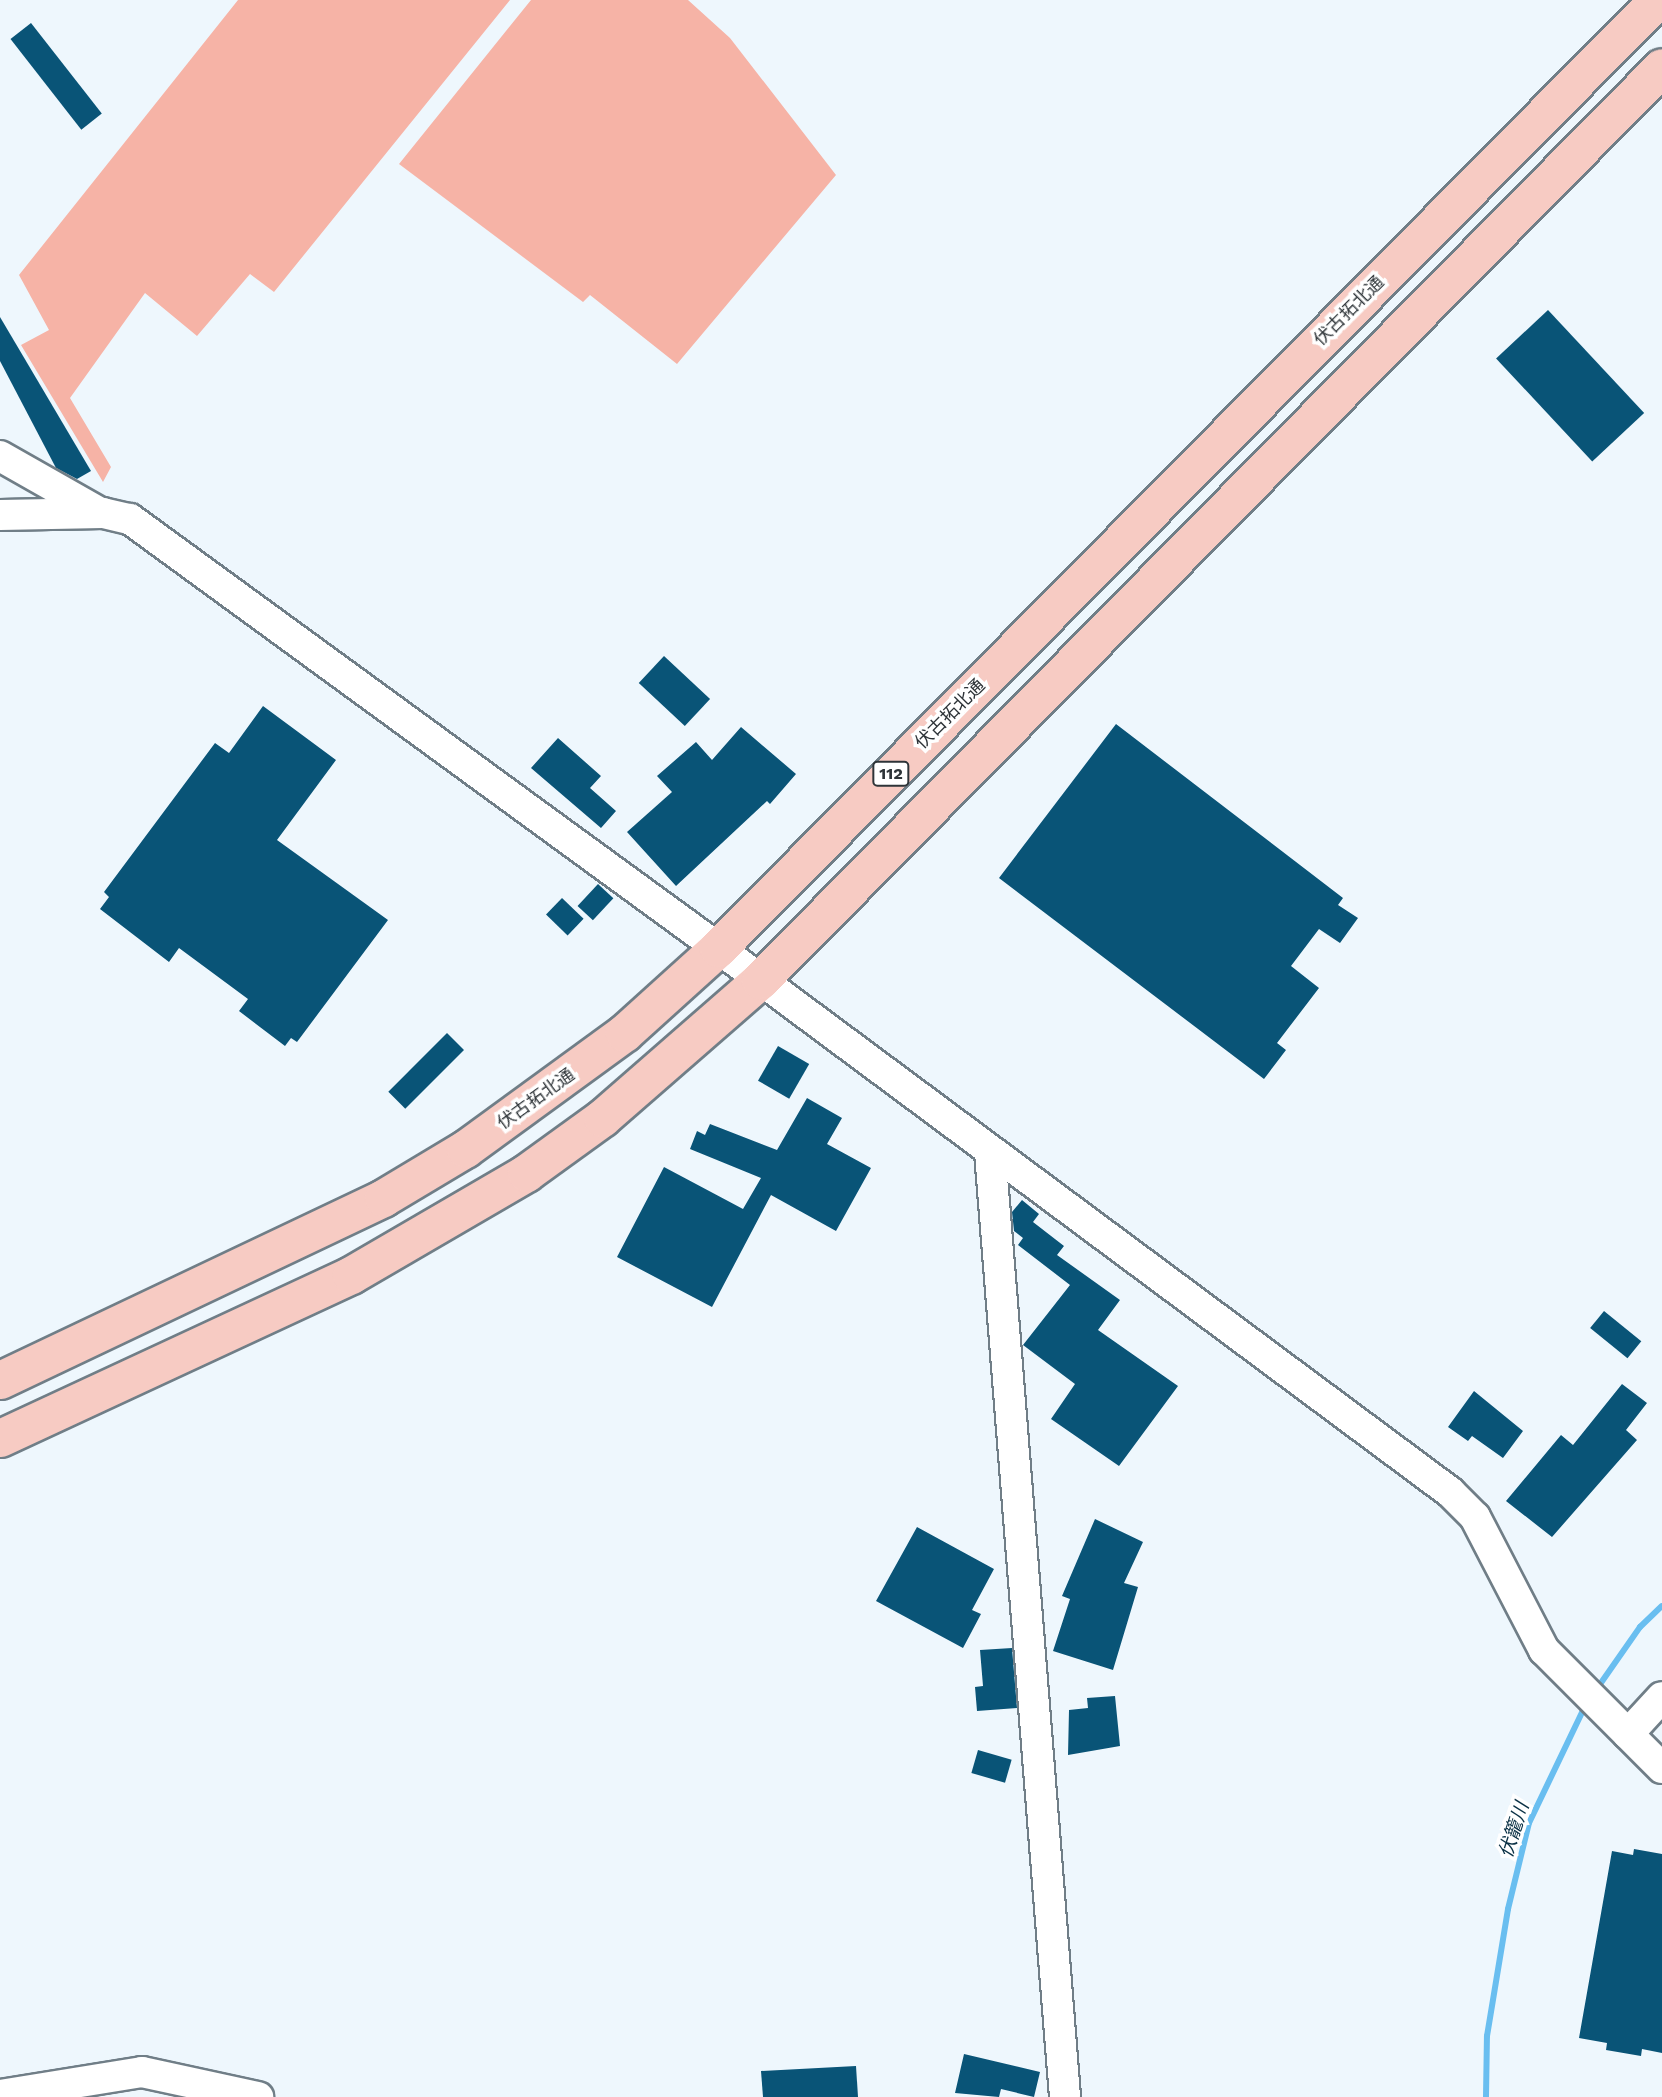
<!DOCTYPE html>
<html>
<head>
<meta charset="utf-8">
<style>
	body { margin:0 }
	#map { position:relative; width:1662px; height:2097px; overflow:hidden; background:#eef7fd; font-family:"Work Sans","Noto Sans JP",sans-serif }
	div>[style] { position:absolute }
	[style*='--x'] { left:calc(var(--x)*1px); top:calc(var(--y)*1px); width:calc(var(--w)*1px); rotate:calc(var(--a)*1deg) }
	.green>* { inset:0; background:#f6b3a6 }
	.stream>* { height:6px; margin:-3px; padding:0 3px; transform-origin:3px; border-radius:3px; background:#69bef0 }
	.building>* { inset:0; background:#095477; transform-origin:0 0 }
	.roads { filter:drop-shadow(2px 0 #707e87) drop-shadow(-2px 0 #707e87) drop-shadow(0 2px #707e87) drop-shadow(0 -2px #707e87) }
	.minor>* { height:30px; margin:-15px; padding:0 15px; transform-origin:15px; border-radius:15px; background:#fff }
	.major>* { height:37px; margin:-18.5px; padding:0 18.5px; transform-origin:18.5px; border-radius:18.5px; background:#f7cbc3 }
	span { translate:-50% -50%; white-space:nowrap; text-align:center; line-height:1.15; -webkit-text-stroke:7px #fff; paint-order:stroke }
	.shield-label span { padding:2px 5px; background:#fff; border:2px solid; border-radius:5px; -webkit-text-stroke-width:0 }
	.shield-label { font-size:16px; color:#2e3438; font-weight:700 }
	.street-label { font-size:18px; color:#2e3438 }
	.water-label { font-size:19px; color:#0a3145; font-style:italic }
</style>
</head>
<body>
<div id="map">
	<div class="green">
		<div style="clip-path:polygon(238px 0,510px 0,274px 292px,250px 274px,197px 336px,145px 293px,70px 398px,111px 467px,103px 482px,21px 345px,49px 330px,19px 275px)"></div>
		<div style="clip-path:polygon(531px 0,688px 0,730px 38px,836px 175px,677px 364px,590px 295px,583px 302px,399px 164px)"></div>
	</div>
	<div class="stream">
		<div style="--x:1596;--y:1690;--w:77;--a:-55.1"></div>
		<div style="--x:1640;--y:1627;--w:30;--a:-44"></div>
		<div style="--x:1486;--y:2097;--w:61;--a:-89.1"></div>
		<div style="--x:1487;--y:2036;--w:129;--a:-80.6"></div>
		<div style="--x:1508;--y:1909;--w:89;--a:-76.3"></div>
		<div style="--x:1529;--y:1823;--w:132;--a:-64.4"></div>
	</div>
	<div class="building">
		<div style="left:31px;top:23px;width:115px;height:26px;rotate:52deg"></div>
		<div style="left:1548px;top:310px;width:141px;height:71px;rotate:47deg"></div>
		<div style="clip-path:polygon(0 317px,91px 471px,77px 479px,56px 468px,0 361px)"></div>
		<div style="left:664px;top:656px;width:63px;height:37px;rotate:43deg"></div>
		<div style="clip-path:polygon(263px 706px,336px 760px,277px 840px,388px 920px,297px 1042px,291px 1038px,285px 1046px,239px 1011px,248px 999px,179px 948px,169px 962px,100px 909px,109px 897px,104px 892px,215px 743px,229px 753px)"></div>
		<div style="clip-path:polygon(1116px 724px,1343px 898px,1338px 905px,1358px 918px,1340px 943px,1319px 929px,1291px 966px,1319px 988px,1277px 1043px,1286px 1050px,1264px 1079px,999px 878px)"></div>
		<div style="clip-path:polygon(741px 727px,796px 774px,770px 804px,767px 801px,676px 886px,627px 832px,672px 792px,657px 776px,696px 742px,712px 760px)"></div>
		<div style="clip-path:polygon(558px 738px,601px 776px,590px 788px,616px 811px,601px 828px,531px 768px)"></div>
		<div style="left:598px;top:884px;width:21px;height:30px;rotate:43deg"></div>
		<div style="left:562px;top:898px;width:30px;height:23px;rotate:44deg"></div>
		<div style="left:447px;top:1033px;width:24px;height:83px;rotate:45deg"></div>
		<div style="left:778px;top:1046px;width:36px;height:40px;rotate:30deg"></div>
		<div style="clip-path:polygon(807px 1098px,842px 1118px,827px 1144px,871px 1168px,836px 1231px,771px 1195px,712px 1307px,617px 1257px,664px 1167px,743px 1209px,761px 1178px,690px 1149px,697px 1131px,705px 1135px,710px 1124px,777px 1150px)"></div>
		<div style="clip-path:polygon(1022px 1200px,1039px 1214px,1033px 1222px,1064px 1246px,1057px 1255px,1120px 1300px,1098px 1330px,1178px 1386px,1119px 1466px,1051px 1419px,1075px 1384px,1023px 1345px,1070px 1285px,1018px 1245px,1023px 1238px,1014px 1231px,1012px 1212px)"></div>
		<div style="left:1604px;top:1311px;width:48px;height:22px;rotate:39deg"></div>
		<div style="clip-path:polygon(1622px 1384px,1647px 1403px,1626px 1430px,1637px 1440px,1552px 1537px,1506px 1501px,1561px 1435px,1573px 1445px)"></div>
		<div style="clip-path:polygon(1474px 1391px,1523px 1431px,1503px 1458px,1472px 1436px,1468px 1441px,1448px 1427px)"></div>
		<div style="clip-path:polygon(1095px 1519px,1143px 1542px,1124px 1583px,1138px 1587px,1113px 1670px,1053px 1651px,1070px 1599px,1062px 1596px)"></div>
		<div style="clip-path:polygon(917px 1527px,994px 1569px,972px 1610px,981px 1614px,963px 1648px,876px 1601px)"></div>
		<div style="clip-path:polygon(1012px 1648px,1017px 1708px,977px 1711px,975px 1687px,983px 1686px,980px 1650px)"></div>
		<div style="clip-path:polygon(1115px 1696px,1120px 1746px,1068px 1755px,1069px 1710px,1088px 1708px,1087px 1698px)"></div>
		<div style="left:978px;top:1750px;width:35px;height:24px;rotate:16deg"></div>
		<div style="clip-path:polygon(1634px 1849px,1662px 1854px,1662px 2053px,1642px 2049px,1641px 2056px,1606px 2050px,1607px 2043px,1579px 2038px,1612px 1851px,1633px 1855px)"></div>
		<div style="clip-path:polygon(964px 2054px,1040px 2072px,1034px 2097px,1001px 2089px,999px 2097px,955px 2093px)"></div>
		<div style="clip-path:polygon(856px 2066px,858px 2097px,763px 2097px,761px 2071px)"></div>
	</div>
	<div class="roads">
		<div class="minor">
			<div style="--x:0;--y:456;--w:112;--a:29.6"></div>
			<div style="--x:0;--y:515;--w:103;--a:-1.1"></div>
			<div style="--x:103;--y:513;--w:28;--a:13"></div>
			<div style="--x:130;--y:519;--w:728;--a:36.11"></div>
			<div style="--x:718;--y:948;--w:912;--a:36.62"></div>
			<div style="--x:1450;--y:1492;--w:35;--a:45"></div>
			<div style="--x:1475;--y:1517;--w:150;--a:62.6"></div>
			<div style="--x:1544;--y:1650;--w:167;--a:45"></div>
			<div style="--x:990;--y:1152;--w:948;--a:85.46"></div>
			<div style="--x:1628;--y:1734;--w:50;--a:-47.4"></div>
			<div style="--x:0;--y:2095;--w:144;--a:-9.2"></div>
			<div style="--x:142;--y:2072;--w:119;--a:12.2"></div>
		</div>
		<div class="major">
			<div style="--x:0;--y:1380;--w:424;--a:-25.4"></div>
			<div style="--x:383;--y:1198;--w:96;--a:-30.9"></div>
			<div style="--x:465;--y:1149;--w:197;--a:-36.1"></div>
			<div style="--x:624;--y:1033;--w:127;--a:-42.1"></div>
			<div style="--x:718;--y:948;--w:1334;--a:-45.27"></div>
			<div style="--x:0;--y:1438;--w:387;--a:-24.9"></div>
			<div style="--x:351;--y:1275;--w:203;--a:-30.2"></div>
			<div style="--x:526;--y:1173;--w:94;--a:-35.9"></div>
			<div style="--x:602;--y:1118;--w:210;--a:-41.1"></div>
			<div style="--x:760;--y:980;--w:1283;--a:-45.35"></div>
		</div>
	</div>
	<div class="shield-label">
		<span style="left:891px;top:774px">112</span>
	</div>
	<div class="street-label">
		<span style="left:1349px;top:311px;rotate:-45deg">伏古拓北通</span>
		<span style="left:950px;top:714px;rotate:-45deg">伏古拓北通</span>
		<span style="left:536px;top:1099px;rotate:-36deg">伏古拓北通</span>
	</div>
	<div class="water-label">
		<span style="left:1514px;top:1830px;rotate:-72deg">伏籠川</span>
	</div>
</div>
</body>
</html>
